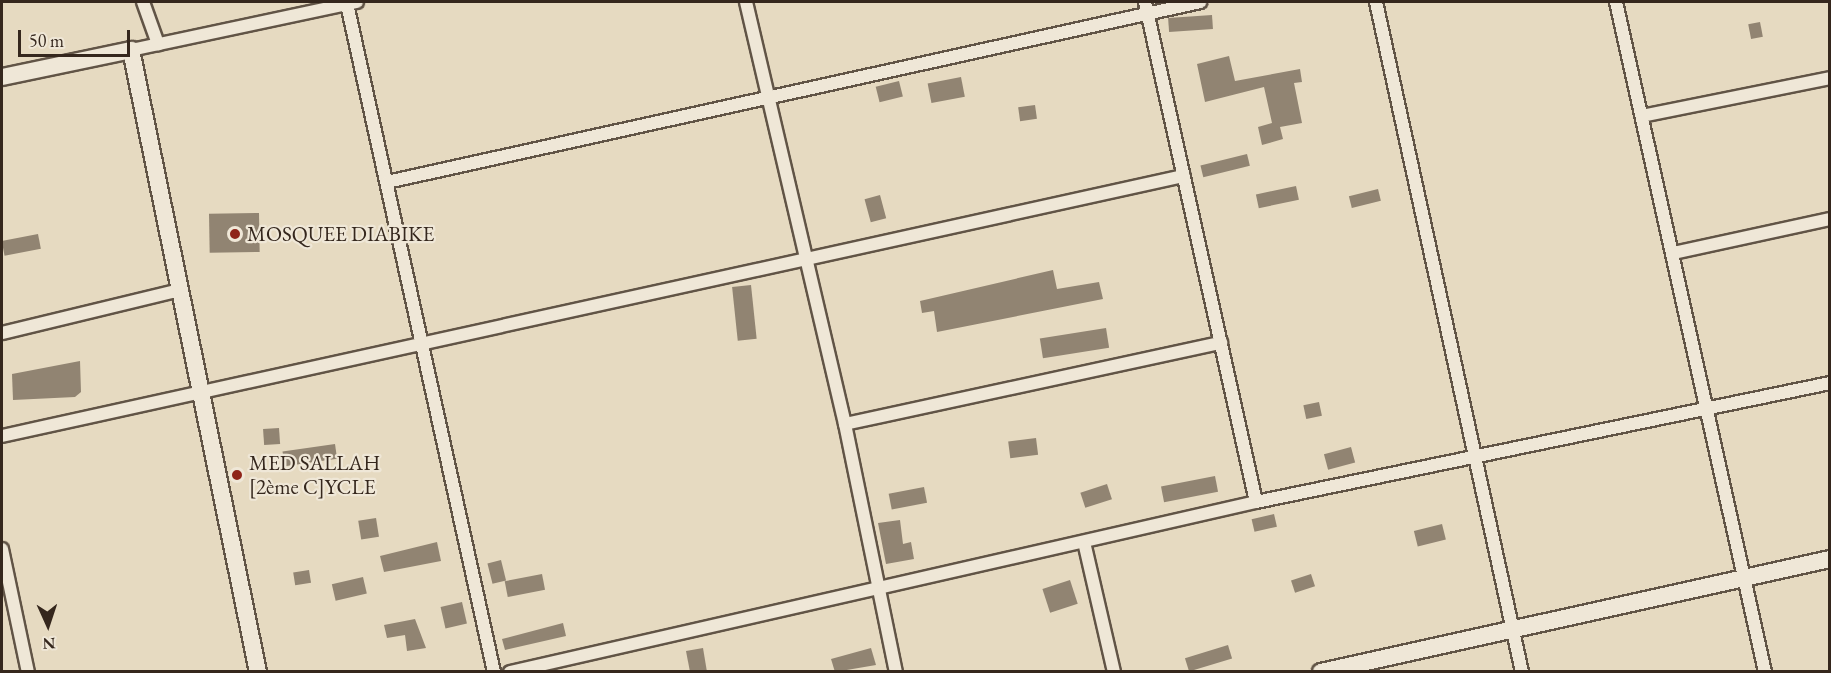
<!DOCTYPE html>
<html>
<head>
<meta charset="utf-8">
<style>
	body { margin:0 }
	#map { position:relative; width:1831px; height:673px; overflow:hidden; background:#e6dac1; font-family:"EB Garamond",serif }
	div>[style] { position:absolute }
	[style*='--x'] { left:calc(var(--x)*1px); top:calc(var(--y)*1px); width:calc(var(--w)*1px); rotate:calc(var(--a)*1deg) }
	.building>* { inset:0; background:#918472; transform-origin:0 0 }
	.roads { filter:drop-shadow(2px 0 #615446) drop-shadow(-2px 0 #615446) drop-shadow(0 2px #615446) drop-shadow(0 -2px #615446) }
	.street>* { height:12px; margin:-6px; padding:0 6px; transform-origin:6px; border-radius:6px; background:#efe7d7 }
	.secondary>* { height:16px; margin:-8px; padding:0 8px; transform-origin:8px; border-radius:8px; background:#efe7d7 }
	.dots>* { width:16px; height:16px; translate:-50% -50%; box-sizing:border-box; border:3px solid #efe7d7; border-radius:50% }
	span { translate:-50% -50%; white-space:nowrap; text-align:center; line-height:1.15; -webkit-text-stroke:4.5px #efe7d7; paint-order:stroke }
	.poi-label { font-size:21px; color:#35271d }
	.left { translate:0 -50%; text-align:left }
	.frame { position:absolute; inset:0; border:3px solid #35271d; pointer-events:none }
	.north { position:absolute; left:18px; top:595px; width:60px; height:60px; -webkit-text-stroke:4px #efe7d7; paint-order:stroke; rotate:177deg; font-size:16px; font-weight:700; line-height:24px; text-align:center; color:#35271d }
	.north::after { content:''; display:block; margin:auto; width:21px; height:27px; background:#35271d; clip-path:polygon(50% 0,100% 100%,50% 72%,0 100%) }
	.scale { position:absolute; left:18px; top:30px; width:112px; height:27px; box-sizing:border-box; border:3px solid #35271d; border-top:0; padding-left:8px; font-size:18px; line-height:21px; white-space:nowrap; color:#35271d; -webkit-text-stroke:4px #efe7d7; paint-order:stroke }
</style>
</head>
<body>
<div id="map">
	<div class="building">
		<div style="left:1212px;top:15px;width:14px;height:44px;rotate:86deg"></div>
		<div style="left:1760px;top:22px;width:15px;height:12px;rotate:79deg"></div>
		<div style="clip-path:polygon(1229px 56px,1235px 81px,1300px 69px,1302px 82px,1294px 83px,1302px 123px,1280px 127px,1283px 139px,1262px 145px,1258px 127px,1272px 123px,1264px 87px,1205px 102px,1197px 64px)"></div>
		<div style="left:961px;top:77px;width:20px;height:34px;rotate:79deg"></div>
		<div style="left:899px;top:81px;width:16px;height:24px;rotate:76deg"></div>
		<div style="left:1035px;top:105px;width:14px;height:17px;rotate:82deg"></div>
		<div style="left:1247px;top:154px;width:12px;height:48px;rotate:76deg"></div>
		<div style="left:1296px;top:186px;width:14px;height:41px;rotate:78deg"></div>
		<div style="left:1378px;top:189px;width:12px;height:30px;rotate:76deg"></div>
		<div style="left:880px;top:195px;width:24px;height:16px;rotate:75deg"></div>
		<div style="left:259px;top:213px;width:39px;height:50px;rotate:89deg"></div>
		<div style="left:38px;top:234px;width:15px;height:37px;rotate:79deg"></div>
		<div style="clip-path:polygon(1053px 270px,1057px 289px,1099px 282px,1103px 299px,937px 332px,934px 311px,922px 313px,920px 301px)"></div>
		<div style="left:751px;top:285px;width:54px;height:19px;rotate:84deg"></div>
		<div style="left:1106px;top:328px;width:20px;height:67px;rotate:81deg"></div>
		<div style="clip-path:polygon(80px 361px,81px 392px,75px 397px,13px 400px,12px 374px)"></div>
		<div style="left:1319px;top:402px;width:14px;height:16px;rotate:78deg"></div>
		<div style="left:279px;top:428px;width:16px;height:16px;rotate:86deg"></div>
		<div style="left:1036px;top:438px;width:17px;height:28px;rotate:83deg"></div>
		<div style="left:335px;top:444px;width:15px;height:53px;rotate:82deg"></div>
		<div style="left:1351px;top:447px;width:16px;height:28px;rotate:75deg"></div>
		<div style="left:1215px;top:476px;width:16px;height:55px;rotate:79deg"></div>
		<div style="left:1107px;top:484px;width:16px;height:28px;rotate:72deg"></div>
		<div style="left:924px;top:487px;width:16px;height:36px;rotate:79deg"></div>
		<div style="left:1274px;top:514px;width:13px;height:23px;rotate:77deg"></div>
		<div style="left:376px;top:518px;width:19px;height:18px;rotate:81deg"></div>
		<div style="clip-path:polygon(900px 520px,903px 544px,911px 542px,914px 559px,886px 564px,878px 523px)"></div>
		<div style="left:1442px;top:524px;width:16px;height:29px;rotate:76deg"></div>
		<div style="clip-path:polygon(437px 542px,441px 561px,384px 572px,380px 556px)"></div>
		<div style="left:501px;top:560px;width:21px;height:14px;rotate:76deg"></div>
		<div style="left:309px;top:570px;width:13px;height:16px;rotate:81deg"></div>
		<div style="left:542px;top:574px;width:16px;height:38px;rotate:79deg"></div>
		<div style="left:1311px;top:574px;width:13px;height:21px;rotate:72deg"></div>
		<div style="left:363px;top:577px;width:17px;height:32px;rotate:77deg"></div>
		<div style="left:1070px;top:580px;width:25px;height:29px;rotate:72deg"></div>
		<div style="left:462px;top:602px;width:22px;height:22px;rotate:77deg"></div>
		<div style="clip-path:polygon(415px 619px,426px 648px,407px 651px,405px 635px,387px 638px,384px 625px)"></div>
		<div style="clip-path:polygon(563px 623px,566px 636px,505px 650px,502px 639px)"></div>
		<div style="left:1228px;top:645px;width:14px;height:45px;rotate:73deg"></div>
		<div style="clip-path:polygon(703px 648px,707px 672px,690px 672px,686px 651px)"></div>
		<div style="clip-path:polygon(871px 648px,876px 665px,835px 672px,831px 659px)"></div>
	</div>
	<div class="roads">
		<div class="street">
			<div style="--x:143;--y:2;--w:45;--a:70.3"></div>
			<div style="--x:746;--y:2;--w:433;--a:76.8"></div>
			<div style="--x:845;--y:424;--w:253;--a:78.4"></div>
			<div style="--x:1145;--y:2;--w:512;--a:77.48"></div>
			<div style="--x:1376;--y:2;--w:686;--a:77.71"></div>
			<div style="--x:1616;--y:2;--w:686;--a:77.46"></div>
			<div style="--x:347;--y:4;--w:684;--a:77.59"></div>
			<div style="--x:131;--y:50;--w:231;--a:-12"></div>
			<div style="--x:1642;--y:116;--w:192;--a:-11.4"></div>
			<div style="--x:387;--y:182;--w:833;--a:-12.48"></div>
			<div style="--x:1673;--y:253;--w:161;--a:-12.2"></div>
			<div style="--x:2;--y:333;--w:183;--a:-13.6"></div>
			<div style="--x:845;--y:424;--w:385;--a:-12.2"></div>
			<div style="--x:2;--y:436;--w:1210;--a:-12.41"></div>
			<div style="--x:1084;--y:542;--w:133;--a:77"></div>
			<div style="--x:2;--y:549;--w:126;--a:78.1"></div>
			<div style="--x:510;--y:672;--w:765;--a:-12.84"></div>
			<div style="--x:1256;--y:502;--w:586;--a:-11.71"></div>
		</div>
		<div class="secondary">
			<div style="--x:2;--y:77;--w:132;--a:-11.8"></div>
			<div style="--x:131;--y:50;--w:635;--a:78.46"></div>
			<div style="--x:1321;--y:672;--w:521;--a:-12.52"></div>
		</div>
	</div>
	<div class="dots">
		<div style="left:235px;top:234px;background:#8f2418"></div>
		<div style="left:237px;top:475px;background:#8f2418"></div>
	</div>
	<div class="poi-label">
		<span class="left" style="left:247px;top:234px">MOSQUEE DIABIKE</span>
		<span class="left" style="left:249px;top:475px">MED SALLAH<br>[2ème C]YCLE</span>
	</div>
	<div class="frame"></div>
	<div class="north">N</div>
	<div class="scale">50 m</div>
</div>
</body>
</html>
